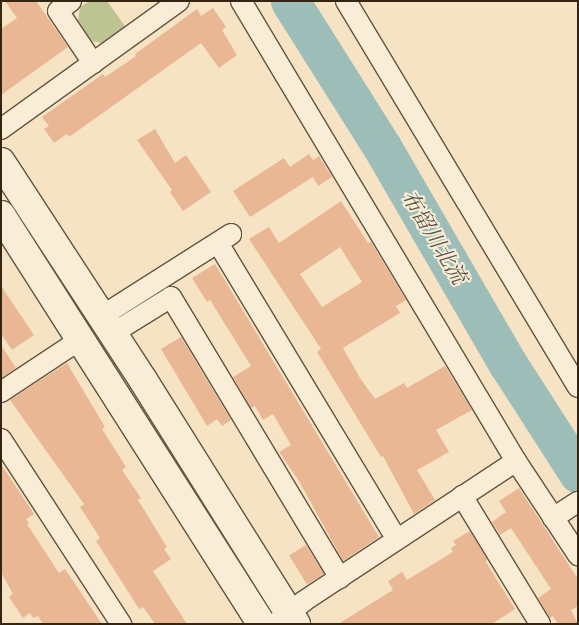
<!DOCTYPE html>
<html>
<head>
<meta charset="utf-8">
<style>
	body { margin:0 }
	#map { position:relative; width:579px; height:625px; overflow:hidden; background:#f6e3c3; font-family:"IM FELL Great Primer","Noto Serif JP",serif }
	div>[style] { position:absolute }
	[style*='--x'] { left:calc(var(--x)*1px); top:calc(var(--y)*1px); width:calc(var(--w)*1px); rotate:calc(var(--a)*1deg) }
	.green>* { inset:0; background:#bcc494 }
	.river>* { height:39px; margin:-19.5px; padding:0 19.5px; transform-origin:19.5px; border-radius:19.5px; background:#9dbeb8 }
	.building>* { inset:0; background:#eab795; transform-origin:0 0 }
	.roads { filter:drop-shadow(1px 0 #64543e) drop-shadow(-1px 0 #64543e) drop-shadow(0 1px #64543e) drop-shadow(0 -1px #64543e) }
	.street>* { height:20px; margin:-10px; padding:0 10px; transform-origin:10px; border-radius:10px; background:#f9edd8 }
	.secondary>* { height:28px; margin:-14px; padding:0 14px; transform-origin:14px; border-radius:14px; background:#f9edd8 }
	span { translate:-50% -50%; white-space:nowrap; text-align:center; line-height:1.15; -webkit-text-stroke:4px #f9edd8; paint-order:stroke }
	.water-label { font-size:21px; color:#545344; font-style:italic }
	.frame { position:absolute; inset:0; border:2px solid #342512; pointer-events:none }
</style>
</head>
<body>
<div id="map">
	<div class="green">
		<div style="clip-path:polygon(90px 1px,107px 1px,127px 29px,107px 44px,91px 41px,78px 22px,80px 7px)"></div>
	</div>
	<div class="river">
		<div style="--x:290;--y:1;--w:173;--a:57.8"></div>
		<div style="--x:382;--y:147;--w:251;--a:59.9"></div>
		<div style="--x:508;--y:364;--w:130;--a:57.3"></div>
	</div>
	<div class="building">
		<div style="clip-path:polygon(5px 1px,36px 1px,68px 47px,1px 95px,1px 29px,17px 18px)"></div>
		<div style="clip-path:polygon(213px 8px,226px 27px,222px 30px,237px 55px,219px 68px,201px 43px,69px 137px,67px 134px,54px 143px,44px 129px,49px 126px,42px 117px,103px 74px,105px 77px,136px 56px,135px 54px,197px 9px,201px 16px)"></div>
		<div style="clip-path:polygon(155px 129px,175px 163px,186px 155px,211px 192px,183px 211px,170px 192px,172px 190px,137px 140px)"></div>
		<div style="clip-path:polygon(309px 154px,313px 160px,319px 156px,332px 177px,318px 186px,313px 177px,250px 217px,233px 191px,284px 158px,290px 167px)"></div>
		<div style="clip-path:polygon(evenodd,341px 201px,368px 243px,371px 242px,406px 300px,396px 306px,400px 313px,343px 348px,360px 378px,375px 399px,404px 383px,407px 388px,445px 366px,472px 410px,436px 430px,449px 452px,417px 470px,435px 500px,414px 514px,383px 456px,381px 457px,317px 352px,321px 349px,249px 239px,269px 227px,279px 243px,341px 201px,340px 247px,362px 282px,322px 307px,300px 274px,340px 247px)"></div>
		<div style="clip-path:polygon(215px 264px,379px 537px,343px 561px,299px 481px,279px 452px,291px 445px,273px 414px,263px 420px,255px 406px,251px 408px,233px 377px,251px 366px,210px 300px,207px 302px,192px 278px)"></div>
		<div style="clip-path:polygon(1px 286px,34px 335px,12px 350px,1px 334px)"></div>
		<div style="clip-path:polygon(181px 337px,231px 420px,222px 426px,217px 419px,207px 426px,161px 349px)"></div>
		<div style="clip-path:polygon(1px 345px,16px 368px,1px 378px)"></div>
		<div style="clip-path:polygon(67px 363px,105px 427px,102px 429px,126px 467px,122px 470px,141px 498px,138px 500px,167px 547px,164px 549px,171px 559px,153px 571px,187px 624px,155px 624px,143px 607px,139px 609px,96px 541px,100px 538px,80px 507px,84px 504px,10px 400px)"></div>
		<div style="clip-path:polygon(1px 464px,34px 514px,26px 519px,29px 523px,27px 524px,59px 573px,65px 569px,102px 624px,43px 624px,38px 616px,33px 618px,30px 613px,23px 618px,9px 597px,13px 594px,1px 572px)"></div>
		<div style="clip-path:polygon(519px 488px,578px 579px,578px 606px,571px 610px,578px 624px,558px 624px,553px 616px,550px 618px,538px 598px,551px 589px,511px 528px,500px 535px,492px 522px,506px 512px,499px 501px)"></div>
		<div style="clip-path:polygon(470px 531px,487px 559px,486px 562px,515px 609px,492px 624px,338px 624px,393px 590px,388px 581px,402px 572px,407px 580px,453px 552px,451px 548px,456px 545px,453px 541px)"></div>
		<div style="left:306px;top:545px;width:34px;height:20px;rotate:58deg"></div>
	</div>
	<div class="roads">
		<div class="street">
			<div style="--x:71;--y:1;--w:16;--a:142"></div>
			<div style="--x:58;--y:11;--w:63;--a:56.1"></div>
			<div style="--x:241;--y:1;--w:536;--a:59.13"></div>
			<div style="--x:516;--y:461;--w:113;--a:56.6"></div>
			<div style="--x:346;--y:1;--w:450;--a:59"></div>
			<div style="--x:1;--y:129;--w:219;--a:-35.7"></div>
			<div style="--x:218;--y:243;--w:335;--a:58.9"></div>
			<div style="--x:102;--y:316;--w:153;--a:-32.4"></div>
			<div style="--x:113;--y:333;--w:68;--a:-31.8"></div>
			<div style="--x:171;--y:297;--w:328;--a:59"></div>
			<div style="--x:1;--y:392;--w:96;--a:-33.5"></div>
			<div style="--x:1;--y:439;--w:221;--a:57"></div>
			<div style="--x:462;--y:496;--w:150;--a:58.6"></div>
			<div style="--x:553;--y:518;--w:30;--a:-33"></div>
			<div style="--x:275;--y:624;--w:37;--a:-38"></div>
			<div style="--x:304;--y:601;--w:254;--a:-33.4"></div>
		</div>
		<div class="secondary">
			<div style="--x:1;--y:162;--w:260;--a:56.9"></div>
			<div style="--x:143;--y:380;--w:288;--a:57.9"></div>
			<div style="--x:1;--y:215;--w:485;--a:57.5"></div>
		</div>
	</div>
	<div class="water-label">
		<span style="left:434px;top:237px;rotate:59deg">布留川北流</span>
	</div>
	<div class="frame"></div>
</div>
</body>
</html>
